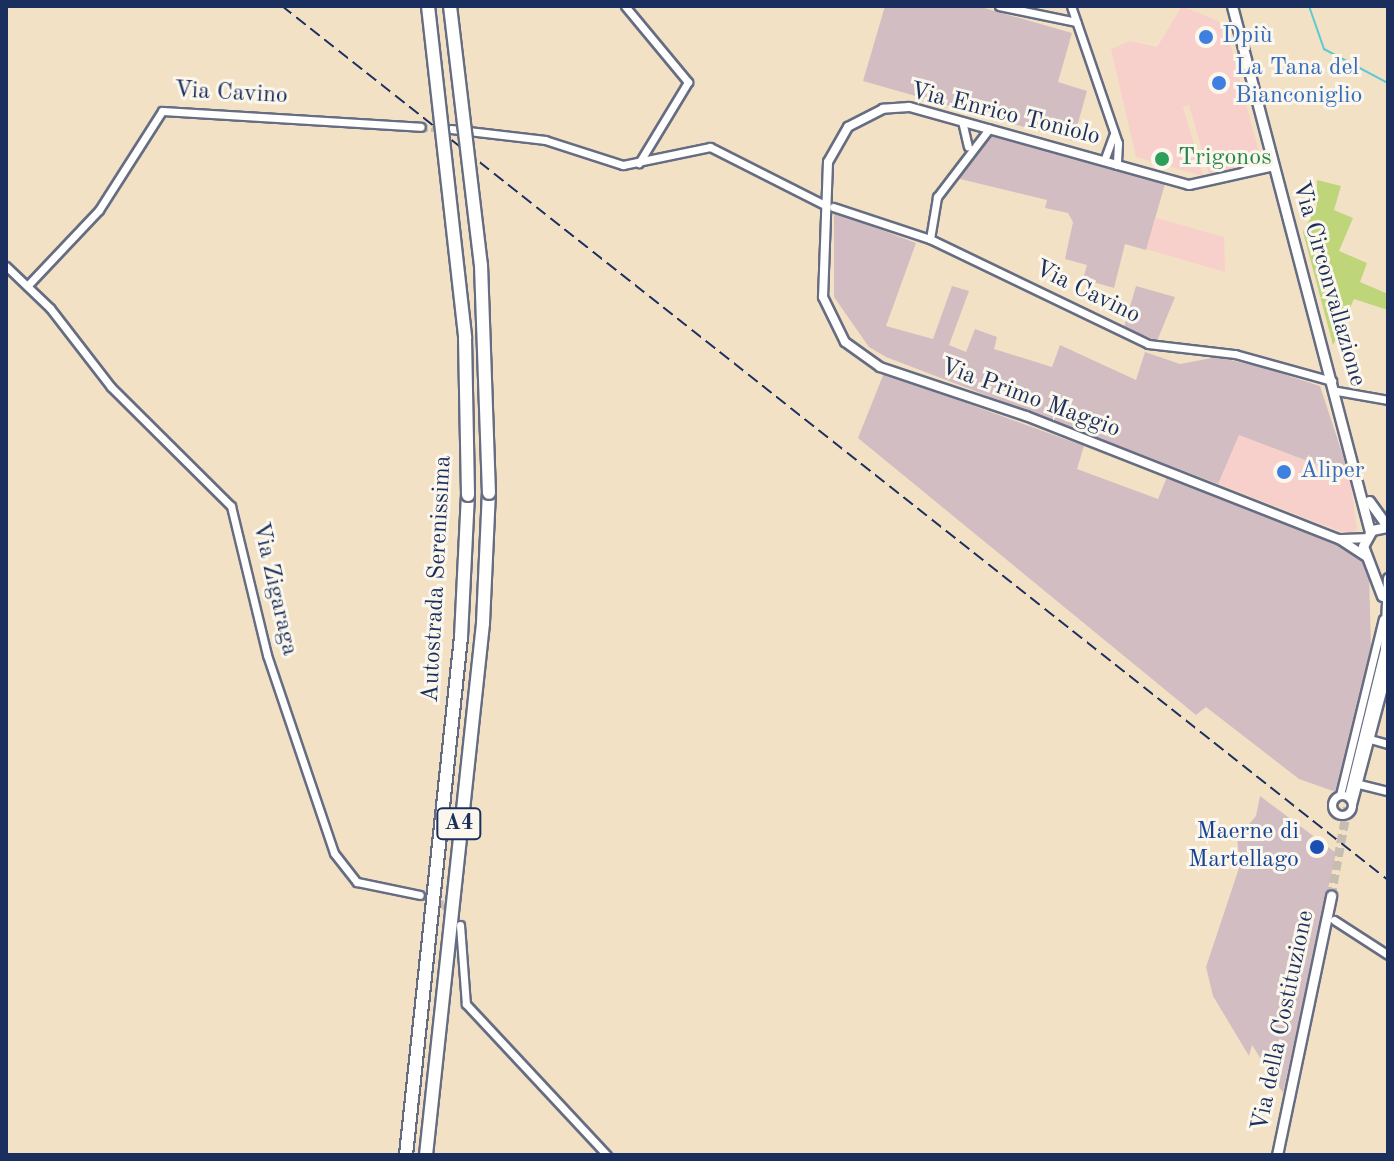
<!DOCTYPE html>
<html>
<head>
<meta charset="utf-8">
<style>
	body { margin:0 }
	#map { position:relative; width:1394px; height:1161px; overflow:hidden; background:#f2e1c5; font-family:"Old Standard TT",serif }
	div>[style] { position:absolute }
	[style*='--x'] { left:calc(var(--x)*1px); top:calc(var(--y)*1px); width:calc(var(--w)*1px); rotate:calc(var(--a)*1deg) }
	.built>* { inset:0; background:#f7d0cb }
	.industrial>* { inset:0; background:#d2bec2 }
	.green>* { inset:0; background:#bfd57a }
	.stream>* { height:2px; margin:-1px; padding:0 1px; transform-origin:1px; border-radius:1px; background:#5dcad3 }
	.minor-tunnel>* { height:7px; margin-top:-3.5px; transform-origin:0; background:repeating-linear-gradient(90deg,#c7bdb0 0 7px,transparent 0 10.5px) }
	.secondary-tunnel>* { height:9px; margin-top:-4.5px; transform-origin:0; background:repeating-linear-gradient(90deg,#c7bdb0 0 9px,transparent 0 13.5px) }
	.roads { filter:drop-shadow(2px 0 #666d82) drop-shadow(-2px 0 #666d82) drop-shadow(0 2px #666d82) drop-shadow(0 -2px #666d82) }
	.minor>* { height:7px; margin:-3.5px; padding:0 3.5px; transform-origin:3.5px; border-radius:3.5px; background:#fff }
	.minor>.ring { margin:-3.5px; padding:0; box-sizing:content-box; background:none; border:7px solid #fff; border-radius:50% }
	.tertiary>* { height:8px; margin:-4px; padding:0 4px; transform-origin:4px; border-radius:4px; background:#fff }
	.secondary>* { height:9px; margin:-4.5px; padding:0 4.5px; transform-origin:4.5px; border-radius:4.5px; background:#fff }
	.motorway>* { height:12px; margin:-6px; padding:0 6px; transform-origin:6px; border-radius:6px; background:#fff }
	.rail>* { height:2px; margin-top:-1px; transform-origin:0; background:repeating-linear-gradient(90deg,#1b2f5e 0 12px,transparent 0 18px) }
	.bridges { filter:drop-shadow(2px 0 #666d82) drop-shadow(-2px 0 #666d82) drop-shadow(0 2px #666d82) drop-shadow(0 -2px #666d82) }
	.motorway-bridge>* { height:12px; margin:-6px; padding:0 6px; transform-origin:6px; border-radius:6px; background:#fff }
	.dots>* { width:22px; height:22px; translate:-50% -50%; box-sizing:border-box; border:4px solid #fbf7ec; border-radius:50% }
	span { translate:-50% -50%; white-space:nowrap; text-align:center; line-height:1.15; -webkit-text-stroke:6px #fbf7ec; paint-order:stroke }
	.shield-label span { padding:2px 6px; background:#fbf7ec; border:2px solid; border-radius:6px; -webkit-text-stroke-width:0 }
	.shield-label { font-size:22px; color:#1b2f5e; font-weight:700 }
	.shop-label { font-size:24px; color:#366cbe }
	.left { translate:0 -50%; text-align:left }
	.street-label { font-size:24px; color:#1b2f5e }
	.leisure-label { font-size:24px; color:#27864d }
	.transit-label { font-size:24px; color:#164399 }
	.right { translate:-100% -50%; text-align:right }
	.frame { position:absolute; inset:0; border:8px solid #1b2f5e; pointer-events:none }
</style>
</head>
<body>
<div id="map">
	<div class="built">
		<div style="clip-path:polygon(1182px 6px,1225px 24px,1259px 152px,1249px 165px,1209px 174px,1189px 105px,1183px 107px,1203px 176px,1136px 157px,1111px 49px,1130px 41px,1157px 47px)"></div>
		<div style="clip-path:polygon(1156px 218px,1224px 237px,1225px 272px,1146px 249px)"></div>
		<div style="clip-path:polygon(1238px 434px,1350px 477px,1357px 530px,1347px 534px,1218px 484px)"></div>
	</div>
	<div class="industrial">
		<div style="clip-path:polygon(885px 6px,977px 6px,1072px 33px,1058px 82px,1087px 91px,1073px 141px,863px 81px)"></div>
		<div style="clip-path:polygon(995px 136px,1165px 184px,1146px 250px,1125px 244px,1114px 288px,1083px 279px,1087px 265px,1065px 259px,1073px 222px,1068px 213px,1045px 208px,1047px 200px,956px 178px,979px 140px)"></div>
		<div style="clip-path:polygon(834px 212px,916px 243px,886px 326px,933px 339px,952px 286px,969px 291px,949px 345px,966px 352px,975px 329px,997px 337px,994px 349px,1052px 367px,1060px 345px,1136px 380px,1145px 352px,1180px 364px,1217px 357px,1265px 368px,1320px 386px,1350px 477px,1239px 435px,1218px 484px,886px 357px,869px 347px,834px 297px)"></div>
		<div style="clip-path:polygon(1136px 286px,1175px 297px,1157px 341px,1124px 327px)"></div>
		<div style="clip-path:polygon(884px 373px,1084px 446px,1077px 469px,1158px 499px,1167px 477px,1353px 549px,1369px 571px,1371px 650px,1336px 792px,1299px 779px,1206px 707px,1196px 715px,858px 438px)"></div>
		<div style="clip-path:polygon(1260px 796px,1336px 853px,1283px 1093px,1252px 1045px,1249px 1056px,1213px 996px,1206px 967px,1240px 865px,1237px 838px,1256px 816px)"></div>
	</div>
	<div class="green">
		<div style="clip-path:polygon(1317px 180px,1341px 186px,1334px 210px,1353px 218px,1339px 251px,1367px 263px,1360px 282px,1388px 294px,1388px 310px,1354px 299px,1333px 345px,1303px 232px,1317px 206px)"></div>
	</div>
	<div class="stream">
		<div style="--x:1309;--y:6;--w:46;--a:70.8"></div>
		<div style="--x:1324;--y:49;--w:72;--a:28"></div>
	</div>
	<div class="minor-tunnel">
		<div style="--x:421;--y:127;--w:22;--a:5"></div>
		<div style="--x:420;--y:895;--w:25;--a:21"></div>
		<div style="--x:443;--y:904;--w:27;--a:51"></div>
	</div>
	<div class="secondary-tunnel">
		<div style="--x:1331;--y:896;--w:106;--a:-79.6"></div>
	</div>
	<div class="roads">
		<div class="minor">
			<div style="--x:625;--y:6;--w:99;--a:50.3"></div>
			<div style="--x:688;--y:82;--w:95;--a:121.2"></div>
			<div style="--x:999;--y:6;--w:79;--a:11.7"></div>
			<div style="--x:1071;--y:6;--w:145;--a:71.1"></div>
			<div style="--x:1118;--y:143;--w:22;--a:93"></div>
			<div style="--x:962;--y:121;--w:26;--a:77"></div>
			<div style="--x:451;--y:129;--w:95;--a:6.7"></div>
			<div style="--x:545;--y:140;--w:82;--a:17.8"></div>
			<div style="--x:623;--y:165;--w:89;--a:-11.7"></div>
			<div style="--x:710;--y:147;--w:127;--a:26.8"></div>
			<div style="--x:1104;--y:161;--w:27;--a:-70"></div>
			<div style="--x:833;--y:207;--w:102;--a:18.3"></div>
			<div style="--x:930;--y:239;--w:242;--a:25.7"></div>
			<div style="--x:1148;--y:344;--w:88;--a:6.6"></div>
			<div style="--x:1235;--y:354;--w:101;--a:15.6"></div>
			<div style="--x:930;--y:239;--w:43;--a:-80.5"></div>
			<div style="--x:937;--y:197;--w:86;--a:-52.6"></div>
			<div style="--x:6;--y:266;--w:61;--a:43.7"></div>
			<div style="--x:50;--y:308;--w:100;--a:52.3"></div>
			<div style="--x:111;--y:387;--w:169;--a:44.8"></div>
			<div style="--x:231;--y:506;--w:153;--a:76.4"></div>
			<div style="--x:267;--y:655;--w:209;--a:71.3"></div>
			<div style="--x:334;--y:853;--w:37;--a:52"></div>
			<div style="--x:357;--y:882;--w:64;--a:11.7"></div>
			<div style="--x:29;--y:284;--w:102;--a:-46.6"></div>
			<div style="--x:99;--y:210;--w:117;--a:-57.5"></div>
			<div style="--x:162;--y:111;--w:259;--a:3.5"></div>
			<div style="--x:1337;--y:391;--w:52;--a:10"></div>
			<div style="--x:1370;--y:739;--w:19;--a:16"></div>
			<div style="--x:1359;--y:784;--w:30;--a:14"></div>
			<div class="ring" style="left:1332px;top:795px;width:13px;height:13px"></div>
			<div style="--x:1340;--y:795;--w:181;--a:-76.3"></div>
			<div style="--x:1352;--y:804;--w:140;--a:-75.1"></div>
			<div style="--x:1334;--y:920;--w:64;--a:32.9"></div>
			<div style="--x:460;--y:925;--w:79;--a:85.7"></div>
			<div style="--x:466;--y:1004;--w:207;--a:47"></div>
		</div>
		<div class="tertiary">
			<div style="--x:1274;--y:166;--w:87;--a:167.4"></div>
			<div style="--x:1189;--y:185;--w:291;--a:-164.4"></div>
			<div style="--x:909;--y:107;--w:26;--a:176"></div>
			<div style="--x:883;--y:109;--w:39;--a:153"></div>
			<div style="--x:848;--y:127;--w:40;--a:119.7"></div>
			<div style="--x:828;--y:162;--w:135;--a:92.1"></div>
			<div style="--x:823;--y:297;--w:50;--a:63.9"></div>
			<div style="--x:845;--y:342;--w:43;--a:35.5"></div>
			<div style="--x:880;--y:367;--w:154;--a:18.6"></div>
			<div style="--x:1026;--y:416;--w:336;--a:21.5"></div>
			<div style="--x:1339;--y:539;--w:31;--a:33"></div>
			<div style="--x:1244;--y:172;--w:31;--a:-25"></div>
			<div style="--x:1342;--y:539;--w:23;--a:-2"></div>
		</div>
		<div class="secondary">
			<div style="--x:1232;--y:6;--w:544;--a:75.3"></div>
			<div style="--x:1369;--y:501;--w:32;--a:54"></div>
			<div style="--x:1382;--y:596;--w:53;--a:-110.8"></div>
			<div style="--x:1363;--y:546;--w:18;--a:-61"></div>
			<div style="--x:1372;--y:530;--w:16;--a:-11"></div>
			<div style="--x:1350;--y:792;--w:147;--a:-76.2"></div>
			<div style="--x:1385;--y:649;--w:71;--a:-87.6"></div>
			<div style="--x:1277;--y:1155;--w:265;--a:-78.2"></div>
		</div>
		<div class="motorway">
			<div style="--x:406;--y:1155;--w:521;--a:-83.94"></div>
			<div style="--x:461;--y:637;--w:142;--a:-87.2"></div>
			<div style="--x:426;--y:1155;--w:535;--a:-83.88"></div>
			<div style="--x:483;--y:623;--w:130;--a:-87.4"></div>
		</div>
	</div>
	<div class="rail">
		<div style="--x:282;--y:6;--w:1410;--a:38.32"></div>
	</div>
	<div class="bridges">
		<div class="motorway-bridge">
			<div style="--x:428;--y:6;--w:334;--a:83.6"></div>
			<div style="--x:465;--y:338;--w:157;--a:88.9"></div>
			<div style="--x:450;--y:6;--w:261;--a:83.2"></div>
			<div style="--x:481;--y:265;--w:228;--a:88"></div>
		</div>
	</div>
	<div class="dots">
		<div style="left:1206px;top:37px;background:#3f7fe0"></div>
		<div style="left:1219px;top:83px;background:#3f7fe0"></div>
		<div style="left:1162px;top:159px;background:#2e9e5b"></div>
		<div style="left:1284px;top:472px;background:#3f7fe0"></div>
		<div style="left:1317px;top:847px;background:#1a4fb4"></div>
	</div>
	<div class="shield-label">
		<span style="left:459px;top:824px">A4</span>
	</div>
	<div class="shop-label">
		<span class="left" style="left:1222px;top:37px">Dpiù</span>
		<span class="left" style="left:1235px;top:83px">La Tana del<br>Bianconiglio</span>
		<span class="left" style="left:1300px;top:472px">Aliper</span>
	</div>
	<div class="street-label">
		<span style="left:231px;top:94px;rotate:3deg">Via Cavino</span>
		<span style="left:1005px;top:115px;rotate:14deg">Via Enrico Toniolo</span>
		<span style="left:1328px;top:284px;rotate:74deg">Via Circonvallazione</span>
		<span style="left:1087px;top:293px;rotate:26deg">Via Cavino</span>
		<span style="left:1030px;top:399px;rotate:20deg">Via Primo Maggio</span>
		<span style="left:438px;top:579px;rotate:-87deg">Autostrada Serenissima</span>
		<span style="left:274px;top:589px;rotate:77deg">Via Zigaraga</span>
		<span style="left:1284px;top:1021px;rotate:-78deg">Via della Costituzione</span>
	</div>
	<div class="leisure-label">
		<span class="left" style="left:1178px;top:159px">Trigonos</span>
	</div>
	<div class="transit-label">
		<span class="right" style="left:1299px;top:847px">Maerne di<br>Martellago</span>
	</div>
	<div class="frame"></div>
</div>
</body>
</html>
